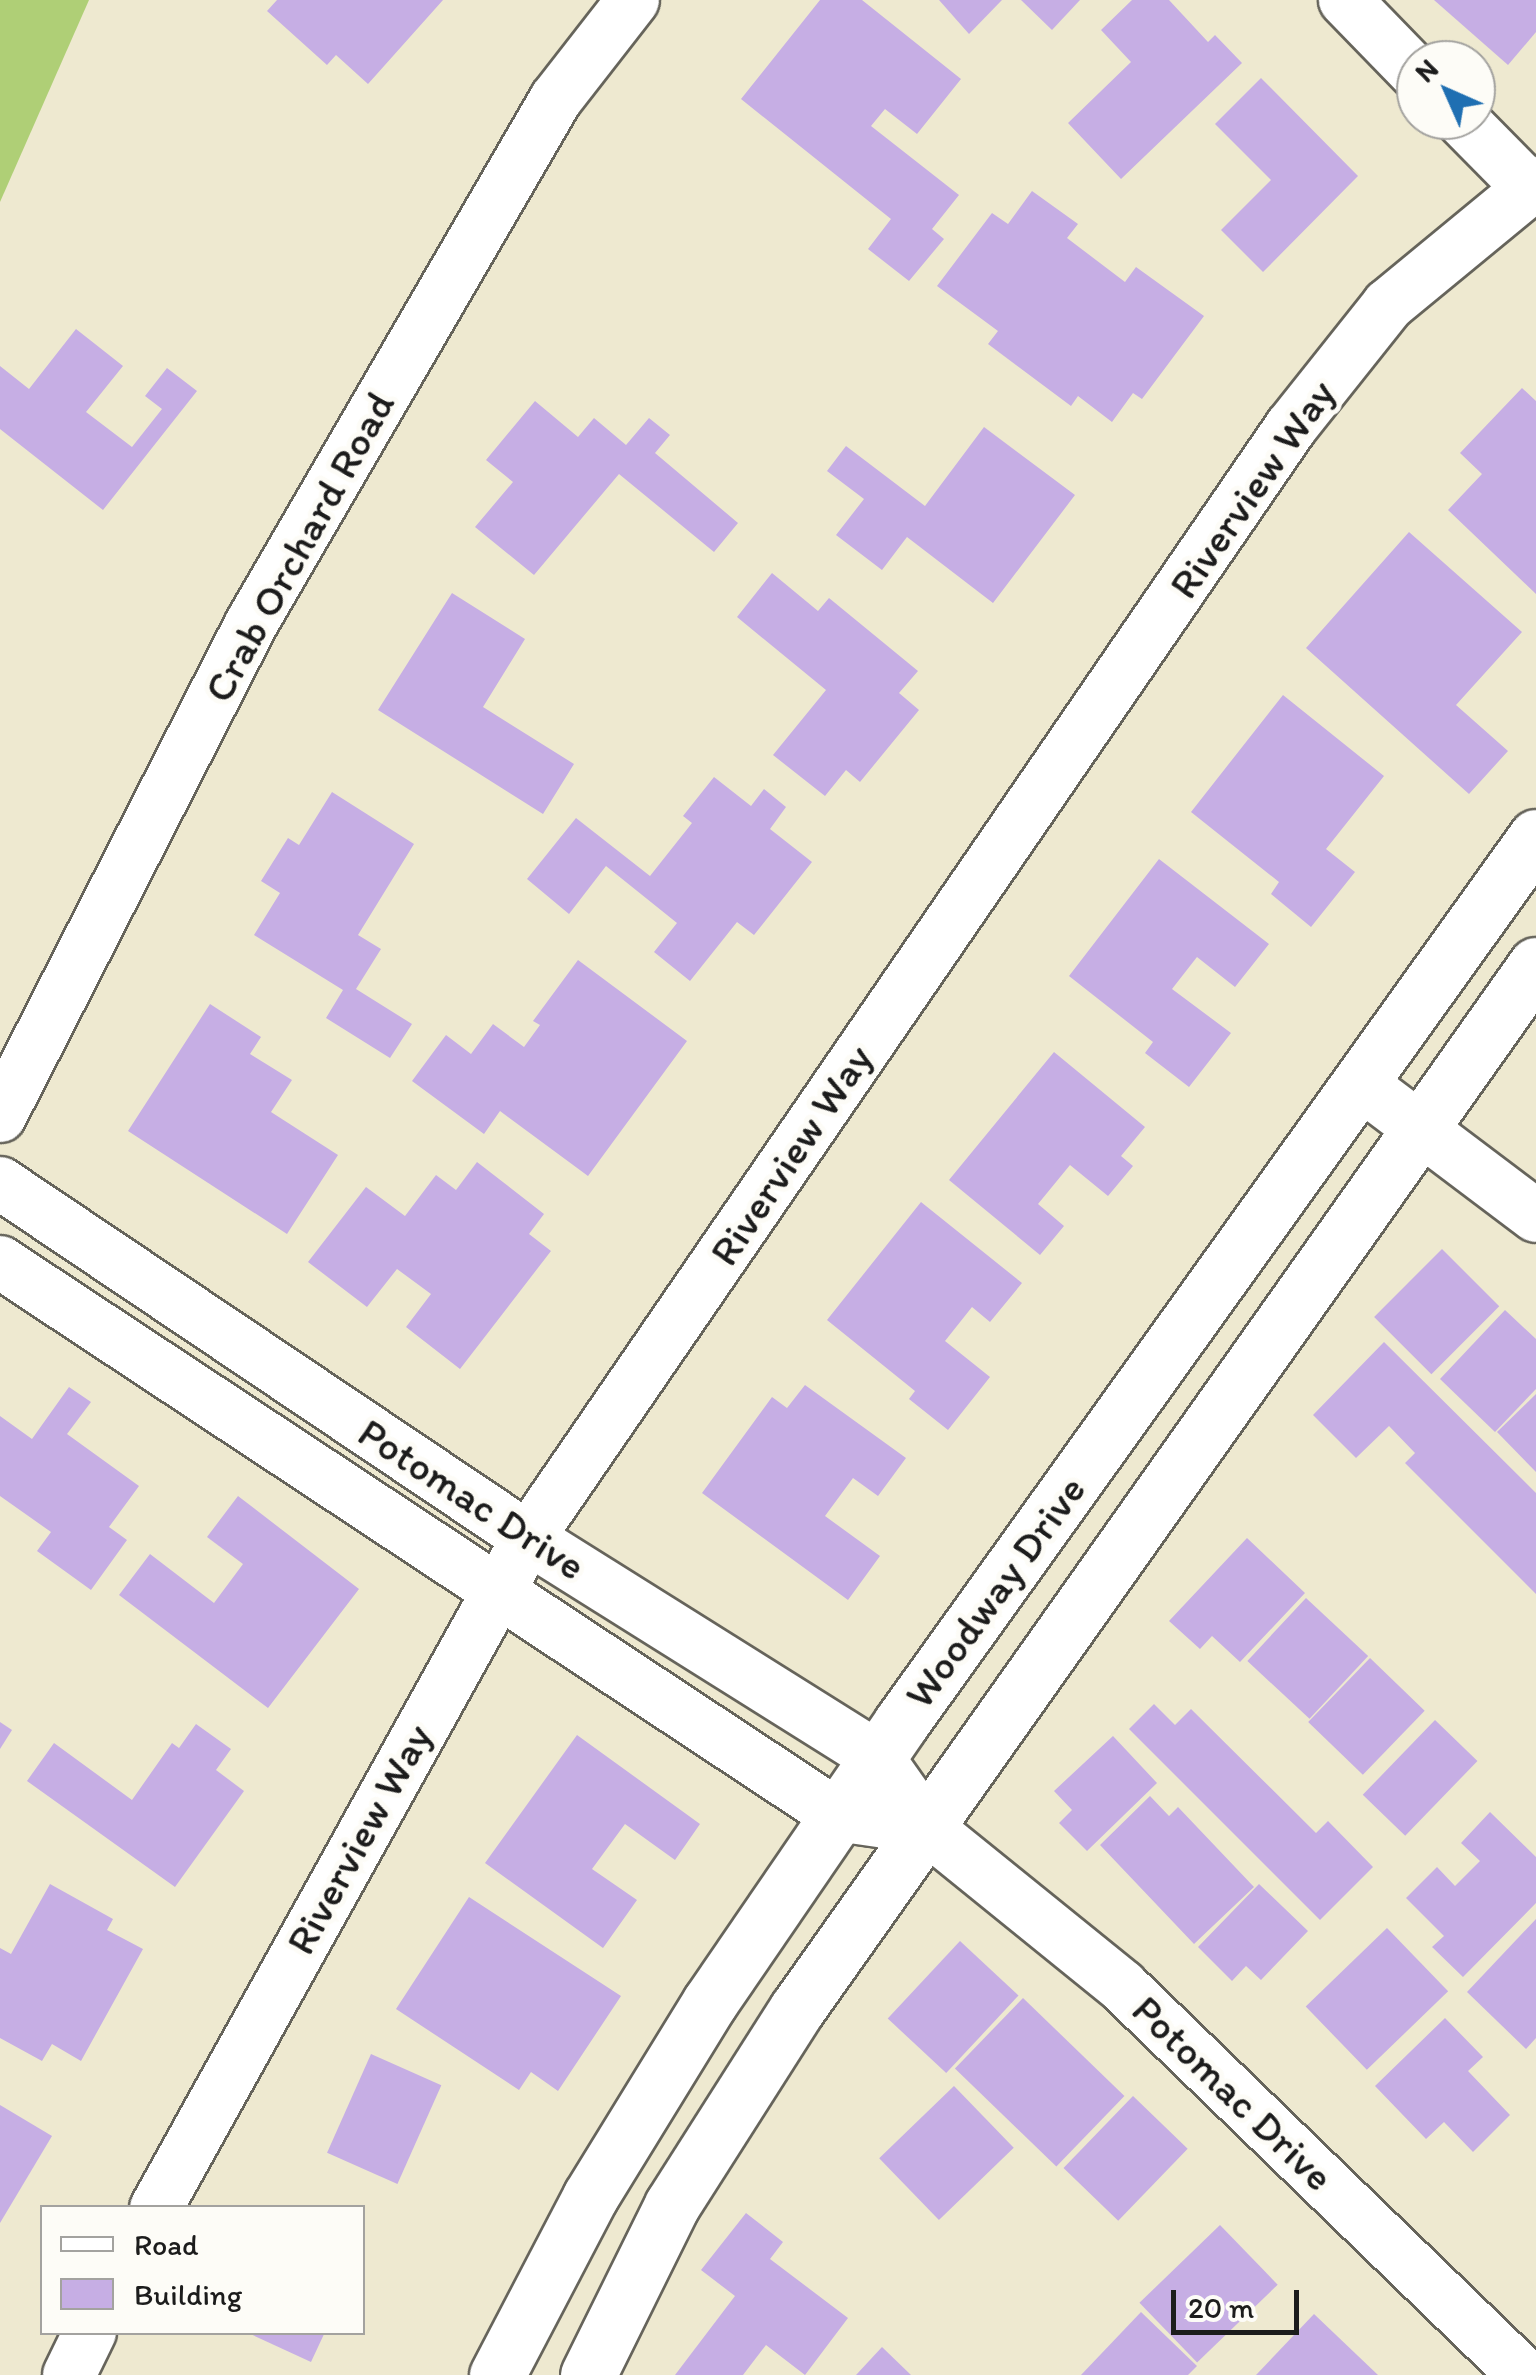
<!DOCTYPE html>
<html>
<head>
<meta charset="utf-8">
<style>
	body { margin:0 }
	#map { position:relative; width:1536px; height:2375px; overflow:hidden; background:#eee9d0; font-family:Itim,sans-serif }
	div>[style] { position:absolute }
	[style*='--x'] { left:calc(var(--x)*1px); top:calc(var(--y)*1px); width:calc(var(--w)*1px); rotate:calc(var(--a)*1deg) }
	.green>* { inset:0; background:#afcf76 }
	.building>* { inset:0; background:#c6aee4; transform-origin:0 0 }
	.roads { filter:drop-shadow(2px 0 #66645b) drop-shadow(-2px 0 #66645b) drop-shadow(0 2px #66645b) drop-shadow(0 -2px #66645b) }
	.minor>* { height:52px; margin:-26px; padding:0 26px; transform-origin:26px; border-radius:26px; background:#fff }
	.major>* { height:55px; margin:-27.5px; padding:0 27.5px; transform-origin:27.5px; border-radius:27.5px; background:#fff }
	span { translate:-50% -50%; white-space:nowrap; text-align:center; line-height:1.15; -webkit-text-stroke:10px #fdfcf7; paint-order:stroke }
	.street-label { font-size:42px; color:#1c1c1c }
	.legend { position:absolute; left:40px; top:2205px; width:325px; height:130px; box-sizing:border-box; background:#fdfcf7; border:2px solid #a3a29f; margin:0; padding:12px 18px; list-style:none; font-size:30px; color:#1c1c1c }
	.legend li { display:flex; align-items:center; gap:20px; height:50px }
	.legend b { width:50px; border:2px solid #a3a29f }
	.north { position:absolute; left:1396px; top:40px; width:100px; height:100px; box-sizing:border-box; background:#fdfcf7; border:2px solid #a3a29f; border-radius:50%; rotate:315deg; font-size:28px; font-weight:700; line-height:40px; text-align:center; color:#1c1c1c }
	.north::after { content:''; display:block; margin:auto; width:35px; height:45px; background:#1f6fb2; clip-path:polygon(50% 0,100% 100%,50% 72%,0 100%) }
	.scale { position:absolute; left:1171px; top:2290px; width:128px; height:45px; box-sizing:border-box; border:5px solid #1c1c1c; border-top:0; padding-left:12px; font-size:30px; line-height:35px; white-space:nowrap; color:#1c1c1c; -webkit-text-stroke:8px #fdfcf7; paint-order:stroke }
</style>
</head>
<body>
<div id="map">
	<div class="green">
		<div style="clip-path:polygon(0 0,89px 0,0 202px)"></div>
	</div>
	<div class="building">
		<div style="clip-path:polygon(277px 0,443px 0,368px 84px,336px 55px,327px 65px,267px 11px)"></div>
		<div style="clip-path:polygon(820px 0,862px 0,961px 79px,917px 134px,885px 109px,871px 126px,959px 195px,932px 229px,944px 239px,909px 281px,868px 249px,891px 219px,741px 99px)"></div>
		<div style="clip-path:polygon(939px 0,1002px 0,969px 34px)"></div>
		<div style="clip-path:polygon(1021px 0,1080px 0,1052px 30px)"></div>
		<div style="clip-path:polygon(1132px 0,1169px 0,1208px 42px,1215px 35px,1242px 63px,1121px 179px,1068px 123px,1131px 62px,1101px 30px)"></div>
		<div style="clip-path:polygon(1434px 0,1536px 0,1536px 32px,1508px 65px)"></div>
		<div style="clip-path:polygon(1261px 78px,1358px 176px,1263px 272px,1221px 230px,1271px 180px,1215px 124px)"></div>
		<div style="clip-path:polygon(1032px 191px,1078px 224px,1067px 238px,1125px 282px,1136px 267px,1204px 316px,1142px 399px,1133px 393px,1112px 422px,1078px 396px,1071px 406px,988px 344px,998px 331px,937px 286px,992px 213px,1008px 224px)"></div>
		<div style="clip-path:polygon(76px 329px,123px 366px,86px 412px,132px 447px,162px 409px,145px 396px,167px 368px,197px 391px,103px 510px,0 429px,0 366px,29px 389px)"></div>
		<div style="clip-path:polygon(1522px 388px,1536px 401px,1536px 594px,1448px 510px,1482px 474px,1460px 453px)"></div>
		<div style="clip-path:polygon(535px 401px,578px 437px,594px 418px,626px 445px,649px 418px,670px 435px,655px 453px,738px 523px,714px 552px,619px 474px,534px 575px,475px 527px,513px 482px,486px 460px)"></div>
		<div style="clip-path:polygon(984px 427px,1075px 495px,993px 603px,907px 537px,882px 570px,836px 535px,864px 499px,827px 471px,846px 446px,925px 506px)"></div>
		<div style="clip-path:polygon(1409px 532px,1522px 632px,1456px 705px,1508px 751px,1469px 794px,1306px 648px)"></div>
		<div style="clip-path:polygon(772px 573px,818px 611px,829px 598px,918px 671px,899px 693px,919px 710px,860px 782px,846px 770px,825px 796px,773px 755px,826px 690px,737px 617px)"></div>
		<div style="clip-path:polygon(452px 593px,525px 639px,483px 707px,574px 764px,543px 814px,378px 710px)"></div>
		<div style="clip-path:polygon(1283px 695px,1384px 776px,1326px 849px,1355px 872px,1311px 927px,1271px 894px,1279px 882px,1191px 812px)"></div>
		<div style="clip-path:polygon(714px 777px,751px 806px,764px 789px,786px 807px,770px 829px,812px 862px,754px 935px,737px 922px,690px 981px,654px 952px,677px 923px,606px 866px,569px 914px,527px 879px,576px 818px,650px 876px,692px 823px,683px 816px)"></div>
		<div style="clip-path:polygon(332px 792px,414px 844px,358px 935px,381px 949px,356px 989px,412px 1024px,390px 1058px,326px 1018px,343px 990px,254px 935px,280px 893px,261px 881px,288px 838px,299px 845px)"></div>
		<div style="clip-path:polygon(1159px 859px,1269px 944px,1235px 987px,1197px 957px,1172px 989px,1231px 1033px,1189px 1087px,1145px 1053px,1153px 1042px,1069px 976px)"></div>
		<div style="clip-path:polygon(578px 960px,687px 1041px,588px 1176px,500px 1111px,484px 1134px,412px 1081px,446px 1035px,471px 1054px,493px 1024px,524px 1047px,540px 1025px,533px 1021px)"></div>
		<div style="clip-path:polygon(210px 1004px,261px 1037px,250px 1054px,292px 1080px,271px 1112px,338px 1155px,287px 1234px,128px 1131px)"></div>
		<div style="clip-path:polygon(1054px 1052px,1145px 1127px,1121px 1156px,1133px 1166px,1108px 1196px,1070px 1165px,1038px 1204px,1064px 1226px,1040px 1255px,949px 1180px)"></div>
		<div style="clip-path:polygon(477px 1162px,544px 1214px,529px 1234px,551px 1251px,460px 1369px,406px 1327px,431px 1294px,397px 1269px,367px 1307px,308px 1262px,366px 1187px,405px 1216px,436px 1175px,456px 1190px)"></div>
		<div style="clip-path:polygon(921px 1202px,1022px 1283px,990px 1322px,972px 1307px,945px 1341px,990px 1377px,948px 1430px,909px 1399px,915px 1391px,827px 1320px)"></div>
		<div style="left:1442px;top:1249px;width:81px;height:96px;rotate:45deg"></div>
		<div style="clip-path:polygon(1505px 1310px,1536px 1339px,1536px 1389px,1495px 1432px,1440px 1379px)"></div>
		<div style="clip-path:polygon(1384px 1342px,1536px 1493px,1536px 1594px,1405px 1463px,1415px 1453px,1389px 1426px,1356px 1458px,1313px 1415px)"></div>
		<div style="clip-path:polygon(805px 1385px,906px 1458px,878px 1496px,853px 1478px,825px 1516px,880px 1556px,848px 1600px,702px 1493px,772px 1397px,787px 1408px)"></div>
		<div style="clip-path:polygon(69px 1387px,91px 1402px,67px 1434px,139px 1486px,109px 1527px,127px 1540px,91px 1590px,37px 1551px,51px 1532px,0 1496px,0 1416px,32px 1439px)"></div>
		<div style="clip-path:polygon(1536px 1394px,1536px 1472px,1497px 1432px)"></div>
		<div style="clip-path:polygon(238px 1496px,359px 1589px,268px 1708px,119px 1595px,150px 1554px,214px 1603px,243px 1564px,207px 1537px)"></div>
		<div style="clip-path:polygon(1247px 1538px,1305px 1593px,1240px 1662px,1212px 1636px,1200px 1649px,1169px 1621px)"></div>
		<div style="left:1306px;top:1598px;width:85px;height:86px;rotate:43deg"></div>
		<div style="left:1370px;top:1658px;width:76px;height:89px;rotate:44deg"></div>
		<div style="clip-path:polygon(1154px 1704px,1175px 1725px,1191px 1709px,1316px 1833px,1328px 1821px,1373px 1867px,1320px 1920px,1129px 1729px)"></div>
		<div style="left:1435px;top:1720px;width:59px;height:104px;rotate:44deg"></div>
		<div style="clip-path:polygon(0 1722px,12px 1730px,0 1749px)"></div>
		<div style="clip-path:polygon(196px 1724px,231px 1749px,216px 1770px,244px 1791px,175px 1887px,27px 1781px,54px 1743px,132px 1800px,172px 1743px,179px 1748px)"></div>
		<div style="clip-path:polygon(577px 1735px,700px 1824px,675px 1860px,625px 1824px,592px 1869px,637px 1900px,603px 1948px,485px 1863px)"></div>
		<div style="clip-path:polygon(1113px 1736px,1157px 1783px,1087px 1851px,1059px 1823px,1072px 1810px,1054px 1791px)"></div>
		<div style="clip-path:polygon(1150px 1796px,1169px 1816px,1178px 1807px,1254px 1887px,1194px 1944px,1100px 1845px)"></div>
		<div style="clip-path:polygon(1490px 1812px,1536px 1857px,1536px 1903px,1463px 1977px,1432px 1947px,1444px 1936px,1406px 1898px,1437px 1867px,1455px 1886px,1480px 1861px,1461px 1843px)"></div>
		<div style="clip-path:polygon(50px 1884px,113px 1919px,107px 1930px,143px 1949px,81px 2061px,52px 2044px,42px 2061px,0 2038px,0 1948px,11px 1954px)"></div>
		<div style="clip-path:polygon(1259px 1884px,1308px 1931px,1261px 1980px,1246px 1966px,1232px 1981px,1198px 1947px)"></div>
		<div style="clip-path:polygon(469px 1897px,621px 1996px,558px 2091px,531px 2072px,519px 2090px,396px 2009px)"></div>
		<div style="clip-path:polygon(1536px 1919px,1536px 2038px,1526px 2049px,1467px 1992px)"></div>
		<div style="left:1387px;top:1928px;width:88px;height:113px;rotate:46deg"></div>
		<div style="left:960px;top:1941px;width:80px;height:106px;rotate:43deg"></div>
		<div style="left:1023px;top:1998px;width:141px;height:98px;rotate:44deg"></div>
		<div style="clip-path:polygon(1445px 2018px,1483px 2057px,1468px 2071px,1510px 2115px,1473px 2152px,1444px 2122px,1426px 2139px,1375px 2086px)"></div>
		<div style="left:371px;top:2054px;width:77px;height:108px;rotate:24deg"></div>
		<div style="left:954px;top:2086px;width:86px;height:104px;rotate:46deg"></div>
		<div style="left:1133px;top:2096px;width:76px;height:100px;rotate:44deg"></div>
		<div style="clip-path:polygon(0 2105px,52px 2136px,0 2223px)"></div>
		<div style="clip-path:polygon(746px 2213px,783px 2242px,770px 2259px,848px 2318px,805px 2375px,766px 2345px,743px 2375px,675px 2375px,735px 2296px,701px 2270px)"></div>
		<div style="left:1220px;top:2225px;width:83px;height:112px;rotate:46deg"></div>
		<div style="clip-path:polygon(1141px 2312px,1197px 2366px,1188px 2375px,1081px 2375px)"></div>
		<div style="clip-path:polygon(1314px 2314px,1378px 2375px,1256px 2375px)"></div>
		<div style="clip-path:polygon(246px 2332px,325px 2332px,311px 2362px)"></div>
		<div style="clip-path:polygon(882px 2347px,911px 2375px,856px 2375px)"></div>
	</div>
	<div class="roads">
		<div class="minor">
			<div style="--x:1345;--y:0;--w:102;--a:45.8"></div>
			<div style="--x:1462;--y:120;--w:97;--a:45.4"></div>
			<div style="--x:1361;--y:1084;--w:219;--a:37"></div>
			<div style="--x:0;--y:1116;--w:552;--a:-62.97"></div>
			<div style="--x:251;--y:624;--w:607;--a:-59.85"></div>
			<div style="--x:556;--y:99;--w:125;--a:-52.1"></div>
			<div style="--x:0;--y:1183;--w:636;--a:33.91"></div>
			<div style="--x:528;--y:1538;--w:412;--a:32.1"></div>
			<div style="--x:877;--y:1757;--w:87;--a:54.8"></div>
			<div style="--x:927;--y:1828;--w:251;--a:39"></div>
			<div style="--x:1122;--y:1986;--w:559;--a:44.06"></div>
			<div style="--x:0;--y:1262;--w:1003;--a:33.45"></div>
			<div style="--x:837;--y:1815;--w:91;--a:8.2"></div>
			<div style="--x:156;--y:2208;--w:766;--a:-60.96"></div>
			<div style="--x:528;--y:1538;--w:1348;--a:-55.52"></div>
			<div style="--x:1291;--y:427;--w:156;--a:-51.5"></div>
			<div style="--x:1388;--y:305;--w:192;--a:-39.5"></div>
			<div style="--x:69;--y:2375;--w:48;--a:-64"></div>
		</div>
		<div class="major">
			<div style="--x:497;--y:2375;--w:201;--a:-62.4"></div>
			<div style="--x:590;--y:2197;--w:229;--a:-58.4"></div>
			<div style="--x:710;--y:2002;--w:338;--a:-55.6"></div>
			<div style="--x:901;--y:1723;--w:1090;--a:-54.37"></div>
			<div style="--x:588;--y:2375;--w:190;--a:-63.7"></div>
			<div style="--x:672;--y:2205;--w:232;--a:-57.5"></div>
			<div style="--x:797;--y:2009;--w:1279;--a:-54.71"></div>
		</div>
	</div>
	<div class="street-label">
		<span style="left:1252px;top:489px;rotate:-55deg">Riverview Way</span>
		<span style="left:299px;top:547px;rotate:-61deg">Crab Orchard Road</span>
		<span style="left:791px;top:1155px;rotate:-56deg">Riverview Way</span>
		<span style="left:472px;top:1499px;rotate:33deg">Potomac Drive</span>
		<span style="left:995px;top:1592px;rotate:-54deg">Woodway Drive</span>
		<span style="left:359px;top:1839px;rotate:-61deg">Riverview Way</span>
		<span style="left:1233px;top:2093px;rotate:44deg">Potomac Drive</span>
	</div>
	<ul class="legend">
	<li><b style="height:12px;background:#fff"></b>Road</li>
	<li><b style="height:28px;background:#c6aee4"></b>Building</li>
	</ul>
	<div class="north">N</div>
	<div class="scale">20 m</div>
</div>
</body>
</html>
